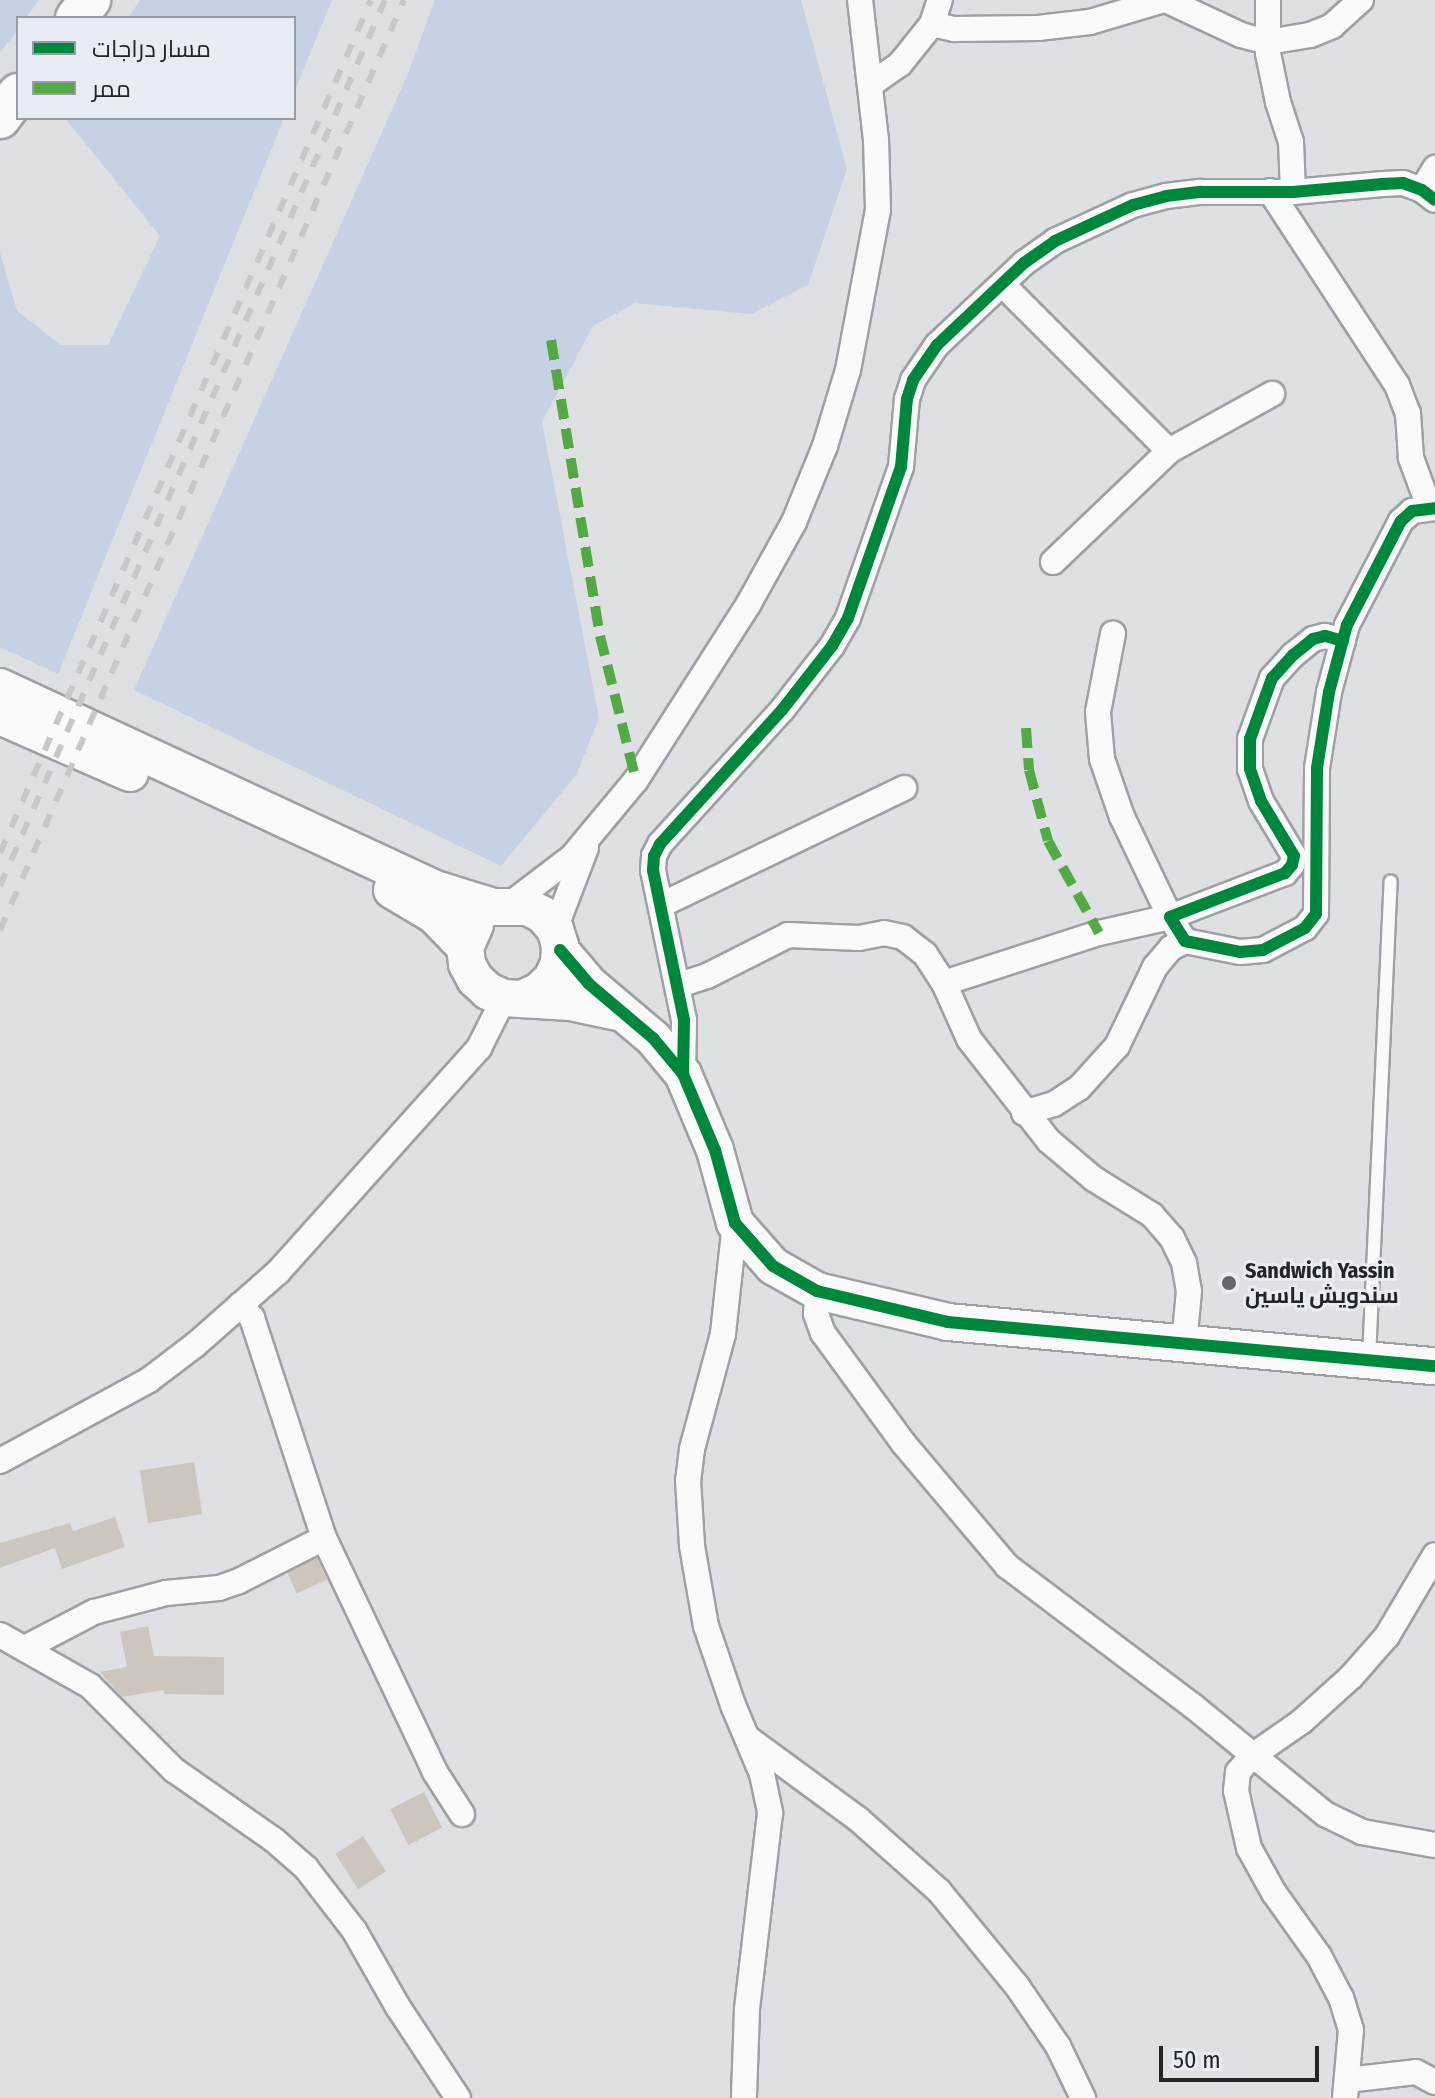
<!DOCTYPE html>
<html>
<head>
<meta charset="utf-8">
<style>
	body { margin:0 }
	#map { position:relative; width:1435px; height:2098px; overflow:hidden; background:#dee0e3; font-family:"Fira Sans Condensed",Cairo,sans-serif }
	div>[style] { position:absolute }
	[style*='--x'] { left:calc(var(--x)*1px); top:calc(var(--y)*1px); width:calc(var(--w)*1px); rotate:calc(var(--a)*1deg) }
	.green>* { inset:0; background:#c6d1e3 }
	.building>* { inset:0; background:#ccc6be; transform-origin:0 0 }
	.roads { filter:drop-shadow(2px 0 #9ea0a3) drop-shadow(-2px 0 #9ea0a3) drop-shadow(0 2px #9ea0a3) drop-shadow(0 -2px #9ea0a3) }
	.lane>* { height:12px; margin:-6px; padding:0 6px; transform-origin:6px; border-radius:6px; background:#fafafb }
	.street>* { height:24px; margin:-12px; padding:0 12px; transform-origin:12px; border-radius:12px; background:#fafafb }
	.secondary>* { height:36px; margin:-18px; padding:0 18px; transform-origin:18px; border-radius:18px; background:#fafafb }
	.primary>* { height:40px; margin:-20px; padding:0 20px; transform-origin:20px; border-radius:20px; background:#fafafb }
	.rail>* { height:6px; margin-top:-3px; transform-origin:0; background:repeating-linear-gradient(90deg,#c8c8c9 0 14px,transparent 0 28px) }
	.quiet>* { height:10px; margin-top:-5px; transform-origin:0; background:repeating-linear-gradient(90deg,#53aa44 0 20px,transparent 0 30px) }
	.cycleway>* { height:12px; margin:-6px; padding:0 6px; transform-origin:6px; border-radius:6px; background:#00873e }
	.dots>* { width:22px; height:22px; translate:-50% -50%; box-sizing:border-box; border:4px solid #e8ecf4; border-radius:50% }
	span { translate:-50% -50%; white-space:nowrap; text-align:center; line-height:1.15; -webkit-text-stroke:6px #e8ecf4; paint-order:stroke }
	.poi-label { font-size:22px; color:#232527; font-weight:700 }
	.left { translate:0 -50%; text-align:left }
	.legend { position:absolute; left:16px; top:16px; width:280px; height:104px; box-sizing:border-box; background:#e8ecf4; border:2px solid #999ca2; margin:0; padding:10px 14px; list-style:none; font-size:24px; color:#232527 }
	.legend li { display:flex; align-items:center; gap:16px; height:40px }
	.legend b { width:40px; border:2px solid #999ca2 }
	.scale { position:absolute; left:1159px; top:2046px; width:160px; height:36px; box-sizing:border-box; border:4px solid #232527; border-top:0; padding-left:10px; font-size:24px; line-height:28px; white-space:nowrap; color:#232527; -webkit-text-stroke:6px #e8ecf4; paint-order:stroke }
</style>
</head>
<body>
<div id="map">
	<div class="green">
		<div style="clip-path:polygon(0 0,39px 0,26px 18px,18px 18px,18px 29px,0 53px)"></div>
		<div style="clip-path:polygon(140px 0,332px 0,294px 93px,294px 18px,128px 18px)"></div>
		<div style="clip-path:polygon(435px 0,801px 0,847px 169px,808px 285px,751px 314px,635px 303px,593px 326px,542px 422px,599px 718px,576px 775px,501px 866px,134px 690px,407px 76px)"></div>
		<div style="clip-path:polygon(65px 118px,284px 118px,58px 674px,0 647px,0 253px,17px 311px,61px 345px,108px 345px,160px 236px)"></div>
	</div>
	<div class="building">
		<div style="left:194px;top:1462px;width:53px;height:55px;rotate:81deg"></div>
		<div style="clip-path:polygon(115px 1517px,125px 1547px,62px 1569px,55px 1548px,0 1568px,0 1543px,70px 1523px,73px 1531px)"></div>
		<div style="left:317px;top:1558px;width:24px;height:33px;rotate:66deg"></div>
		<div style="clip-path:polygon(148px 1626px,154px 1656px,224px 1657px,224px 1695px,164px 1694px,164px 1690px,122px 1697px,100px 1672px,127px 1667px,120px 1632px)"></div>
		<div style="left:424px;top:1792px;width:40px;height:38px;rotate:63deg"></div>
		<div style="left:363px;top:1836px;width:42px;height:33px;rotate:57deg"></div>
	</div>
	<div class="roads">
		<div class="lane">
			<div style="--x:1369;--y:1358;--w:477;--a:-87.4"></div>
		</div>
		<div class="street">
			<div style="--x:1166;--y:0;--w:83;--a:25"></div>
			<div style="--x:1241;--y:35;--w:28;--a:15"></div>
			<div style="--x:1268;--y:42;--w:43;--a:-9.5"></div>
			<div style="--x:1310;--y:35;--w:24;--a:-22"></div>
			<div style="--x:1332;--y:26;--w:39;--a:-42"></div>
			<div style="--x:1268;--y:0;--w:53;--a:90"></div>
			<div style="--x:1268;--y:53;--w:50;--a:78.5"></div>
			<div style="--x:1278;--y:102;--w:42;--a:72"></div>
			<div style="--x:1291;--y:142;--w:50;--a:87.7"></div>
			<div style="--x:932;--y:24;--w:23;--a:13"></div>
			<div style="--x:954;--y:29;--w:84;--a:-0.7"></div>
			<div style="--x:1038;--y:28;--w:52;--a:-6.6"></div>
			<div style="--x:1090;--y:22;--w:77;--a:-16.6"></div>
			<div style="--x:870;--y:85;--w:37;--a:-35"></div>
			<div style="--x:900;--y:64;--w:51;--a:-51.3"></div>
			<div style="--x:932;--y:24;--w:25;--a:-72"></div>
			<div style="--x:1422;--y:190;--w:26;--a:-59"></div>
			<div style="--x:1270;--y:191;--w:232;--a:56.8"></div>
			<div style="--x:1397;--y:385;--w:30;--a:69"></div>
			<div style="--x:1408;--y:413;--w:45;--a:86.2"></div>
			<div style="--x:1411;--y:458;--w:52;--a:69.8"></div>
			<div style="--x:1002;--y:284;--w:236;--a:45"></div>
			<div style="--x:1053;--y:562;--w:161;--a:-43.7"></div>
			<div style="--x:1169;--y:451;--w:118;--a:-29"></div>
			<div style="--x:1343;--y:641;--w:19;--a:-164"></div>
			<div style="--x:1325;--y:636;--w:12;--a:166"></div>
			<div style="--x:1313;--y:639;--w:26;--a:141"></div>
			<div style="--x:1293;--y:655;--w:31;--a:132"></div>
			<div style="--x:1272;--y:678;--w:65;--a:109.8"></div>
			<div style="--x:1250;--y:739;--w:30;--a:90"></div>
			<div style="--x:1250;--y:769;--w:34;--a:71"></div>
			<div style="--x:1261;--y:801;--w:64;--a:59"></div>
			<div style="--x:1294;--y:856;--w:9;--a:103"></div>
			<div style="--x:1292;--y:865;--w:11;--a:131"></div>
			<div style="--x:1285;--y:873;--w:123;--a:159.1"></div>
			<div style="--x:1170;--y:917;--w:28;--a:58"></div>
			<div style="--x:1185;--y:941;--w:56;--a:11.3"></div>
			<div style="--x:1240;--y:952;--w:23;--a:-5"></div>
			<div style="--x:1263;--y:950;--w:47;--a:-27.6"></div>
			<div style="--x:1305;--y:928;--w:18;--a:-52"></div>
			<div style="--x:1316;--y:914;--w:146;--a:-89.6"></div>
			<div style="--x:1317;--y:768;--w:77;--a:-81"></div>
			<div style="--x:1329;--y:692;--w:69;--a:-75"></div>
			<div style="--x:1347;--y:625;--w:117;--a:-62.6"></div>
			<div style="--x:1401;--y:521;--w:15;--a:-42"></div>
			<div style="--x:1412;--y:511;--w:23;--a:-7"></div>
			<div style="--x:510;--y:904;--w:78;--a:-37.2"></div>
			<div style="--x:572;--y:857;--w:100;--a:-50.3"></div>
			<div style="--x:636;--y:780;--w:208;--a:-57.4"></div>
			<div style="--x:748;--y:605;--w:95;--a:-61"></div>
			<div style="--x:794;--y:522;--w:82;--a:-67.8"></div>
			<div style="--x:825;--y:446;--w:79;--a:-73.2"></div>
			<div style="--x:848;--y:370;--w:163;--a:-79.4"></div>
			<div style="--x:878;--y:210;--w:70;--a:-91.6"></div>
			<div style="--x:876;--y:140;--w:141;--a:-96.5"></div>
			<div style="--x:661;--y:905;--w:270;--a:-25.7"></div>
			<div style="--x:555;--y:929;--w:87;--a:-69.1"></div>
			<div style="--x:944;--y:983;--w:61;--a:65.9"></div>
			<div style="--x:969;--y:1039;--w:130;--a:51.9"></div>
			<div style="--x:1049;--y:1141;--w:59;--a:40.2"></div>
			<div style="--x:1094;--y:1179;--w:68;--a:31.8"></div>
			<div style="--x:1152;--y:1215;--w:30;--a:49"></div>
			<div style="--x:1172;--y:1238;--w:28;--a:64"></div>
			<div style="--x:1184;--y:1263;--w:28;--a:80"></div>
			<div style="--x:1189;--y:1291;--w:53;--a:95.4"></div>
			<div style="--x:679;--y:985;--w:29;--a:-18"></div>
			<div style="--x:707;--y:976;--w:91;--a:-26.8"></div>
			<div style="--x:788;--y:935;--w:71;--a:2.4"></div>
			<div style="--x:859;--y:938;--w:25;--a:-11"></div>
			<div style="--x:884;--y:933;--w:19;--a:12"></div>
			<div style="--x:903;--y:937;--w:28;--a:38"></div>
			<div style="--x:925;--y:954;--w:35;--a:57"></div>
			<div style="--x:944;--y:983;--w:163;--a:-17.9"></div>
			<div style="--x:1099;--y:933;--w:73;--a:-12.7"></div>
			<div style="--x:1170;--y:917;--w:111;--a:-115.6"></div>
			<div style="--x:1122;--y:817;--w:61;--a:-109"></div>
			<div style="--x:1102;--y:759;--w:47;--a:-94.9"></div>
			<div style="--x:1098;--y:712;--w:80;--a:-79.2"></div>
			<div style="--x:683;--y:1074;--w:54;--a:-88.9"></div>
			<div style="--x:684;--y:1020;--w:153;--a:-101.7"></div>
			<div style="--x:653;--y:870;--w:14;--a:-86"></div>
			<div style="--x:654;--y:856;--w:13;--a:-63"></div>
			<div style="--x:660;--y:844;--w:181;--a:-47.7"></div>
			<div style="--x:782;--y:710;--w:81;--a:-52"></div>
			<div style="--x:832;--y:646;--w:32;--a:-60"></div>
			<div style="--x:848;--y:618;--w:160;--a:-70.7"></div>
			<div style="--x:901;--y:467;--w:68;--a:-85"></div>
			<div style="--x:907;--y:399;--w:20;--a:-72"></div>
			<div style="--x:913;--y:380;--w:42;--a:-55.6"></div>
			<div style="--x:937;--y:345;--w:120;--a:-43.3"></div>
			<div style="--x:1024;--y:263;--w:38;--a:-35"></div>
			<div style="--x:1055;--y:241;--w:86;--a:-24.8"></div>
			<div style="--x:1133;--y:205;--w:34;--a:-15"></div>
			<div style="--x:1166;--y:196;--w:35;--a:-7"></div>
			<div style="--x:1201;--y:192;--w:92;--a:0"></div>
			<div style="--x:1293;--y:192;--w:90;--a:-5.1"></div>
			<div style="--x:1383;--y:184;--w:20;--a:-3"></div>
			<div style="--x:1403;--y:183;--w:20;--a:20"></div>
			<div style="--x:1422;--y:190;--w:16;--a:38"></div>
			<div style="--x:1024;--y:1113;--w:31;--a:-17"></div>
			<div style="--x:1054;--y:1104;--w:30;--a:-33"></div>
			<div style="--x:1079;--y:1088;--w:57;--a:-47.9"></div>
			<div style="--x:1117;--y:1046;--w:88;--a:-64.3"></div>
			<div style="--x:1155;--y:967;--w:25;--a:-50"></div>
			<div style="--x:1171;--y:948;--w:16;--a:-27"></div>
			<div style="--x:735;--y:1223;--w:112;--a:96.2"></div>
			<div style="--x:723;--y:1334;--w:119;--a:105.1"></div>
			<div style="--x:692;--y:1449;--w:31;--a:97"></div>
			<div style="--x:688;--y:1480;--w:66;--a:86.5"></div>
			<div style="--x:692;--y:1546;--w:81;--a:80.1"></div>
			<div style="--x:706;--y:1626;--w:83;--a:71.1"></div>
			<div style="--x:733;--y:1705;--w:75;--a:67.2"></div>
			<div style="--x:762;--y:1774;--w:40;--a:78"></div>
			<div style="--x:770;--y:1813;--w:198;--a:96.7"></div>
			<div style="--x:747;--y:2010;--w:88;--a:92"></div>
			<div style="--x:817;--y:1291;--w:23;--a:92"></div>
			<div style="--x:816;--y:1314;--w:20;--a:70"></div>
			<div style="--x:823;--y:1333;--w:137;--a:53.9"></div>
			<div style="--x:904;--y:1444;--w:160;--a:49.8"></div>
			<div style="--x:1007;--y:1566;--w:233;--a:37"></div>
			<div style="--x:1193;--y:1706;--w:171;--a:39.3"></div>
			<div style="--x:1325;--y:1814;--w:41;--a:25.9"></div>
			<div style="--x:1362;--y:1832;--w:74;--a:10.1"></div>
			<div style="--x:240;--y:1305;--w:18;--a:47"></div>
			<div style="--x:252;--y:1318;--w:231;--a:71.9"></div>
			<div style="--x:324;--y:1538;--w:259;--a:64.6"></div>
			<div style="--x:435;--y:1772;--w:50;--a:57.3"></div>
			<div style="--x:0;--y:1461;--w:170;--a:-28.5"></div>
			<div style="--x:149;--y:1380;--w:58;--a:-37.3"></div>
			<div style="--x:195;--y:1345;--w:111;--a:-41.3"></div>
			<div style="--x:278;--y:1272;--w:301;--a:-48.1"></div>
			<div style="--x:479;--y:1048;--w:56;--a:-63.4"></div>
			<div style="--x:0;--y:1635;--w:103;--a:29.5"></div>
			<div style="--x:90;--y:1686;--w:119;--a:45"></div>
			<div style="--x:174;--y:1770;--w:122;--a:35"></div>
			<div style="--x:274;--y:1840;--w:43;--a:41.2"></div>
			<div style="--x:306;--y:1868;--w:78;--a:52.3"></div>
			<div style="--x:354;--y:1930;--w:89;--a:60.3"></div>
			<div style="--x:398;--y:2007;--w:109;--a:56.6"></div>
			<div style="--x:25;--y:1648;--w:78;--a:-27.6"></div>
			<div style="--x:94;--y:1612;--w:74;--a:-14.8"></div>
			<div style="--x:166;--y:1593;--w:53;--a:-5.4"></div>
			<div style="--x:219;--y:1588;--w:21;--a:-19"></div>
			<div style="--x:239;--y:1581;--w:95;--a:-26.8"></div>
			<div style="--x:749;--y:1739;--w:135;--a:36.3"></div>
			<div style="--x:858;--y:1819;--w:108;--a:41.6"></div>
			<div style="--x:939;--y:1891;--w:123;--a:50.6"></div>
			<div style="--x:1017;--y:1986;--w:73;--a:55.7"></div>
			<div style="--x:1058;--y:2046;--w:58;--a:64.3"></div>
			<div style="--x:1347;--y:2080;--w:69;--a:-6.6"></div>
			<div style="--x:1416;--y:2072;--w:21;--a:28"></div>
			<div style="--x:1345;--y:2098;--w:68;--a:-85"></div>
			<div style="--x:1351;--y:2030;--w:34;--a:-107"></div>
			<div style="--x:1341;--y:1998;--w:47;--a:-117.6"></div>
			<div style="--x:1319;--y:1956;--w:77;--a:-125.5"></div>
			<div style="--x:1274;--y:1893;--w:51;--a:-119.1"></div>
			<div style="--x:1249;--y:1848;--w:58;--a:-102.8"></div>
			<div style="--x:1236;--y:1791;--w:19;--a:-84"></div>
			<div style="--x:1238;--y:1772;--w:21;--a:-49"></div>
			<div style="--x:1252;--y:1756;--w:60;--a:-34.8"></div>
			<div style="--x:1301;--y:1722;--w:67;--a:-42"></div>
			<div style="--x:1351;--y:1677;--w:55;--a:-48.7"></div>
			<div style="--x:1387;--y:1636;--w:94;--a:-59.3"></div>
		</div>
		<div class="secondary">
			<div style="--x:0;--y:687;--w:480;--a:24.9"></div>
			<div style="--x:435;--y:889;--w:61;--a:17.2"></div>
			<div style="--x:493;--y:907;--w:35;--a:0"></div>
			<div style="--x:528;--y:907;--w:17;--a:28"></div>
			<div style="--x:543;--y:915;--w:18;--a:49"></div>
			<div style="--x:555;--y:929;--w:17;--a:73"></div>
			<div style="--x:560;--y:945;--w:18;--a:93"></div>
			<div style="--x:559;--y:963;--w:17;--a:114"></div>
			<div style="--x:552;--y:979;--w:18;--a:137"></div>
			<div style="--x:539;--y:991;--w:19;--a:155"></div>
			<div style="--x:0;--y:716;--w:142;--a:23.7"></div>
			<div style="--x:392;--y:890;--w:49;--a:30.8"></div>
			<div style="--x:434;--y:915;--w:45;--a:45.9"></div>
			<div style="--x:475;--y:925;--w:24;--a:114"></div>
			<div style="--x:465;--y:947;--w:17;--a:83"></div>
			<div style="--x:467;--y:964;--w:17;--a:62"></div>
			<div style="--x:475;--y:979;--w:18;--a:43"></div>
			<div style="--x:488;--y:991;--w:17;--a:24"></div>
			<div style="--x:504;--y:998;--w:66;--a:3.5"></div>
			<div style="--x:570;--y:1002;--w:48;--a:12"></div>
			<div style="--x:560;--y:950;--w:45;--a:49.5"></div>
			<div style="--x:589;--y:984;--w:84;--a:40.2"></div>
			<div style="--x:653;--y:1038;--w:47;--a:50.2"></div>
			<div style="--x:683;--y:1074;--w:82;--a:67.2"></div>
			<div style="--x:715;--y:1150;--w:76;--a:74.7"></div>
			<div style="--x:735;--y:1223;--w:57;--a:48.5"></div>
			<div style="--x:773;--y:1266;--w:51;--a:29.6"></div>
			<div style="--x:817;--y:1291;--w:135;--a:13.3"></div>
			<div style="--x:948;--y:1322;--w:489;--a:5.2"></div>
		</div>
		<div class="primary">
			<div style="--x:76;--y:18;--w:23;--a:-52"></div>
			<div style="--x:0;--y:118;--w:30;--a:-53"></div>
		</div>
	</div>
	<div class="rail">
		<div style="--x:0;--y:853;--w:930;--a:-66.49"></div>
		<div style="--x:0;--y:886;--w:966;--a:-66.51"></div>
		<div style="--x:0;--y:930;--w:1014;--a:-66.52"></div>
	</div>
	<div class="quiet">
		<div style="--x:551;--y:340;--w:300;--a:80.6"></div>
		<div style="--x:600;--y:636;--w:148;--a:76"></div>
		<div style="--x:1026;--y:728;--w:42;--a:85.9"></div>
		<div style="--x:1029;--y:770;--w:73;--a:75"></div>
		<div style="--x:1048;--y:841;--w:105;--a:61"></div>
	</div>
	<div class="cycleway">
		<div style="--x:1343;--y:641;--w:19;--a:-164"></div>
		<div style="--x:1325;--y:636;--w:12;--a:166"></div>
		<div style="--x:1313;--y:639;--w:26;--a:141"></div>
		<div style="--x:1293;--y:655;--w:31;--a:132"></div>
		<div style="--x:1272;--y:678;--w:65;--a:109.8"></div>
		<div style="--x:1250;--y:739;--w:30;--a:90"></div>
		<div style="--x:1250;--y:769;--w:34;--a:71"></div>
		<div style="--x:1261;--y:801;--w:64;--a:59"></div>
		<div style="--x:1294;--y:856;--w:9;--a:103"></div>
		<div style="--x:1292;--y:865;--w:11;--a:131"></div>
		<div style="--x:1285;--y:873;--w:123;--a:159.1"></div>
		<div style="--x:1170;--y:917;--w:28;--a:58"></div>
		<div style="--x:1185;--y:941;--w:56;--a:11.3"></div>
		<div style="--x:1240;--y:952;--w:23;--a:-5"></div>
		<div style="--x:1263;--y:950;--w:47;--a:-27.6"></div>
		<div style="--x:1305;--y:928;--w:18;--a:-52"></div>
		<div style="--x:1316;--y:914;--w:146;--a:-89.6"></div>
		<div style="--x:1317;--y:768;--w:77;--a:-81"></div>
		<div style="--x:1329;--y:692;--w:69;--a:-75"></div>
		<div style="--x:1347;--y:625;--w:117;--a:-62.6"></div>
		<div style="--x:1401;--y:521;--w:15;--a:-42"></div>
		<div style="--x:1412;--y:511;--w:23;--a:-7"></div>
		<div style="--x:560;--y:950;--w:45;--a:49.5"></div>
		<div style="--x:589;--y:984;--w:84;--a:40.2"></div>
		<div style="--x:653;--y:1038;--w:47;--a:50.2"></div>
		<div style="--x:683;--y:1074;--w:82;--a:67.2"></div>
		<div style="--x:715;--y:1150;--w:76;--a:74.7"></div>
		<div style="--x:735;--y:1223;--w:57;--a:48.5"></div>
		<div style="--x:773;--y:1266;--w:51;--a:29.6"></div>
		<div style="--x:817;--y:1291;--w:135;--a:13.3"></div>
		<div style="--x:948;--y:1322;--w:489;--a:5.2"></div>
		<div style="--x:683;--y:1074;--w:54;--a:-88.9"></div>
		<div style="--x:684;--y:1020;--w:153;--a:-101.7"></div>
		<div style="--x:653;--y:870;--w:14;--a:-86"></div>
		<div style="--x:654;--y:856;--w:13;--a:-63"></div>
		<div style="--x:660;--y:844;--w:181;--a:-47.7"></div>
		<div style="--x:782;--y:710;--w:81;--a:-52"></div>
		<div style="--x:832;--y:646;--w:32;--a:-60"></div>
		<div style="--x:848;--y:618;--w:160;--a:-70.7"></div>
		<div style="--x:901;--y:467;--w:68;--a:-85"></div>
		<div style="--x:907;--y:399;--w:20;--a:-72"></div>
		<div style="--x:913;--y:380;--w:42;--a:-55.6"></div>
		<div style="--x:937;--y:345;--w:120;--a:-43.3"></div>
		<div style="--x:1024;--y:263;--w:38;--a:-35"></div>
		<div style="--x:1055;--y:241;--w:86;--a:-24.8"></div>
		<div style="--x:1133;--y:205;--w:34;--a:-15"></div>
		<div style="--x:1166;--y:196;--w:35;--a:-7"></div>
		<div style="--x:1201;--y:192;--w:92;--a:0"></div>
		<div style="--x:1293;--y:192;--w:90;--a:-5.1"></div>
		<div style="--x:1383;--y:184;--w:20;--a:-3"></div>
		<div style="--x:1403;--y:183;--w:20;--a:20"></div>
		<div style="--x:1422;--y:190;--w:16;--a:38"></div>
	</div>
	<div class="dots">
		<div style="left:1229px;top:1283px;background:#646669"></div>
	</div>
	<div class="poi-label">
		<span class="left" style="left:1245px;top:1283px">Sandwich Yassin<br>سندويش ياسين</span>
	</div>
	<ul class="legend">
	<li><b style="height:10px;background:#00873e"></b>مسار دراجات</li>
	<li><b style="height:10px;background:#53aa44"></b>ممر</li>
	</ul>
	<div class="scale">50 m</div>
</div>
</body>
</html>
